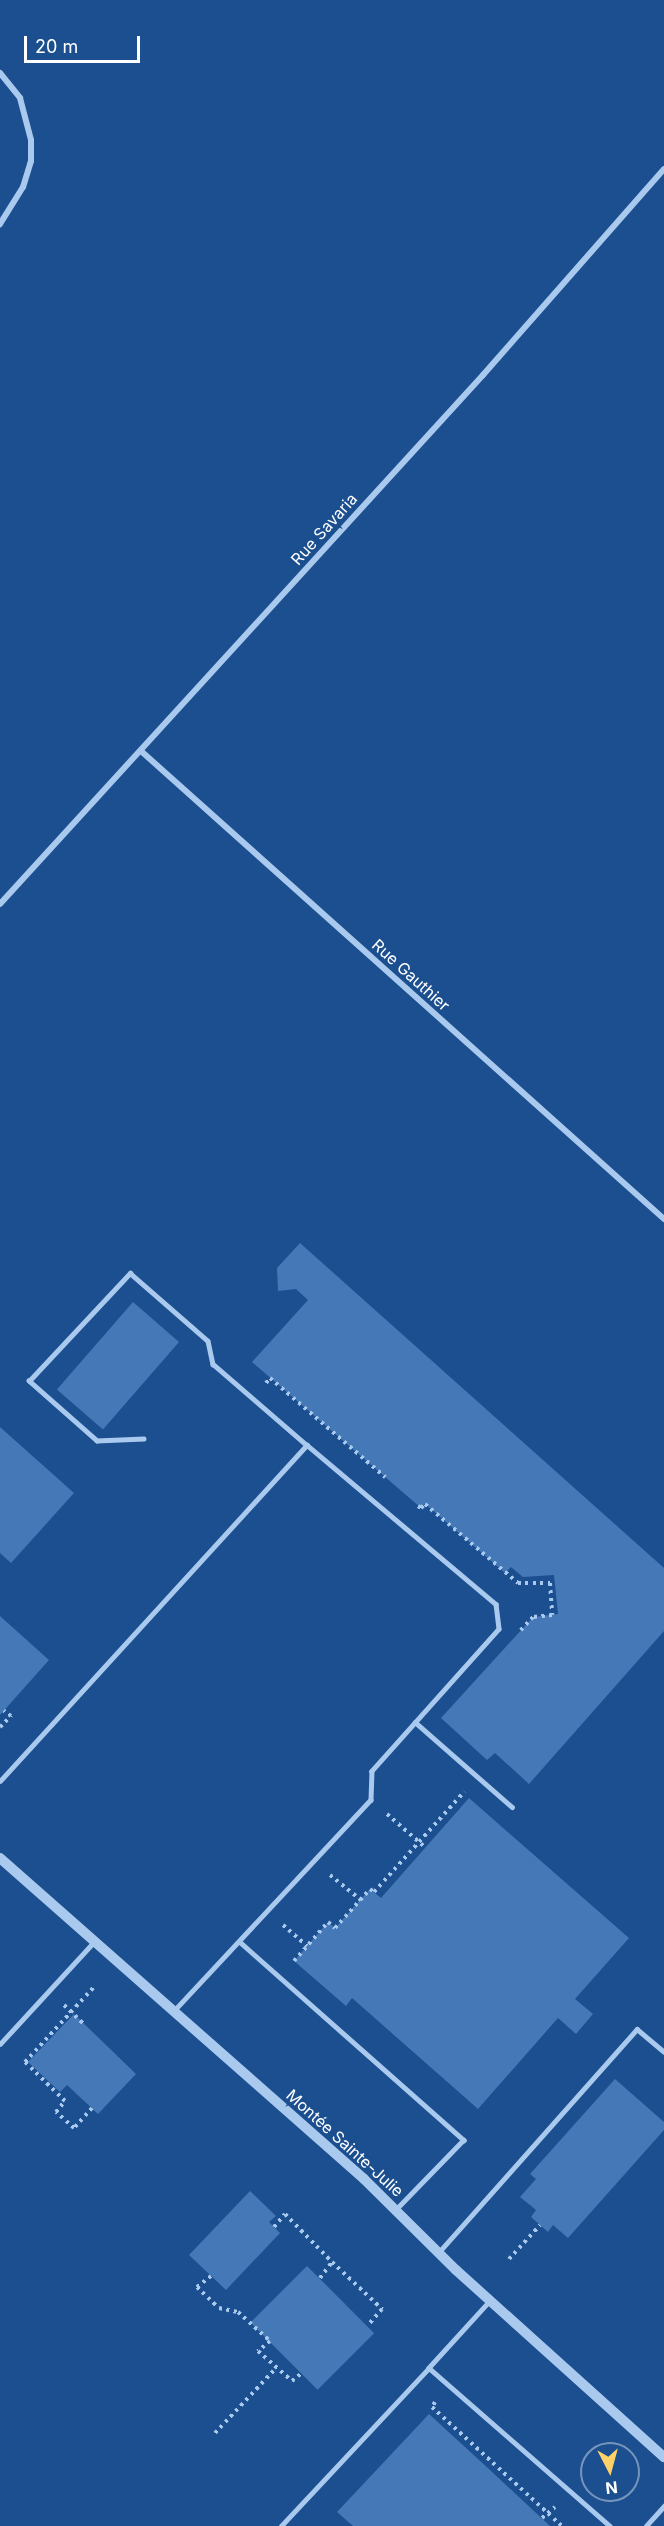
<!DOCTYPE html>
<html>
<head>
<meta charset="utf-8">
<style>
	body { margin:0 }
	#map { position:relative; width:664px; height:2526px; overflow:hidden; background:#1b4f8f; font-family:Inter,sans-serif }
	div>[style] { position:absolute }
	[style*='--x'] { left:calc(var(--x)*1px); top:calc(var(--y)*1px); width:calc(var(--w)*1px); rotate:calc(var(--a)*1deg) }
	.building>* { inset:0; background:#4478b7; transform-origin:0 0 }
	.path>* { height:4px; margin-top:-2px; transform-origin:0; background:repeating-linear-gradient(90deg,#a9c9ee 0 3px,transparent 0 7.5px) }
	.service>* { height:4.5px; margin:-2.25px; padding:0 2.25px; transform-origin:2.25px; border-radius:2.25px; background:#a9c9ee }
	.minor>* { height:6px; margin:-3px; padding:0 3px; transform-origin:3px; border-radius:3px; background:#a9c9ee }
	.tertiary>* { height:10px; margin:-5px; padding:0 5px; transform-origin:5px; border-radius:5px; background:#a9c9ee }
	span { translate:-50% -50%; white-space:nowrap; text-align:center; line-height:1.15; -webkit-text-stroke:5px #1b4f8f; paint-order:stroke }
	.street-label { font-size:16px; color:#fff }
	.north { position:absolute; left:580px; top:2442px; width:60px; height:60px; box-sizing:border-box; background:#1b4f8f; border:2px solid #7695bc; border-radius:50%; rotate:174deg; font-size:16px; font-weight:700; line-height:24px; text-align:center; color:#fff }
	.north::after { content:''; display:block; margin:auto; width:21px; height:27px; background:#ffd166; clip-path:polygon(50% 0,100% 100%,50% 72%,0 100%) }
	.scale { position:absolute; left:24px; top:36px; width:116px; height:27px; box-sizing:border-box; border:3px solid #fff; border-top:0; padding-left:8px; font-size:18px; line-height:21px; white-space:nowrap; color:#fff; -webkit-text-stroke:4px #1b4f8f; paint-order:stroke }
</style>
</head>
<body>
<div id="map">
	<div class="building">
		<div style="clip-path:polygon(300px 1243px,664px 1568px,664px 1631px,529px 1784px,495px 1753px,487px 1760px,441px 1718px,533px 1617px,558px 1614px,554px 1575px,523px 1577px,511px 1567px,505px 1573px,425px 1504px,421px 1508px,252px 1362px,308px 1300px,296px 1289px,278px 1291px,277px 1268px)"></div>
		<div style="left:133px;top:1302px;width:61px;height:116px;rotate:41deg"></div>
		<div style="clip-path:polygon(0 1427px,74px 1493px,11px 1563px,0 1553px)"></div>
		<div style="clip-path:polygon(0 1616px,49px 1660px,0 1715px)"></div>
		<div style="clip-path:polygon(469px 1798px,629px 1938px,575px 1999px,593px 2014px,576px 2034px,558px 2018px,478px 2109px,352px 1998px,346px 2006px,294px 1961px,328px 1922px,335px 1928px,370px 1889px,381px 1898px)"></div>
		<div style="clip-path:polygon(74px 2014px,136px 2074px,98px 2114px,67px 2085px,60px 2092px,28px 2062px)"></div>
		<div style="clip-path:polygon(615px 2079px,664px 2122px,664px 2130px,568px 2238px,553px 2225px,548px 2232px,531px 2217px,536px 2210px,520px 2197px,536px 2179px,530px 2174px)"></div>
		<div style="clip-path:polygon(250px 2191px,276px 2216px,269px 2222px,280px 2233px,226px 2290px,189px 2255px)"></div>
		<div style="left:307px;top:2266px;width:95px;height:80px;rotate:45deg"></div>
		<div style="clip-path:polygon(429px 2414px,490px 2470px,550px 2526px,353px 2526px,337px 2512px)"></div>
	</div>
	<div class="path">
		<div style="--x:266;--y:1383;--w:6;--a:-51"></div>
		<div style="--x:270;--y:1378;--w:152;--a:40.7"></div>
		<div style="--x:418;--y:1506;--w:4;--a:34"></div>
		<div style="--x:421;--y:1508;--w:6;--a:-45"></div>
		<div style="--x:425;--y:1504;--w:122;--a:40.3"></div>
		<div style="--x:518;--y:1583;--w:32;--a:0"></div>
		<div style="--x:550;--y:1583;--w:32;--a:86"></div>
		<div style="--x:552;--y:1615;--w:19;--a:174"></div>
		<div style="--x:533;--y:1617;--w:18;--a:133"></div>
		<div style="--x:0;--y:1727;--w:16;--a:-45"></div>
		<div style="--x:11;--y:1716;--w:9;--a:-144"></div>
		<div style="--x:387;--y:1814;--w:52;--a:41.1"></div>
		<div style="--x:330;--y:1875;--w:40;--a:39"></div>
		<div style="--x:283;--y:1925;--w:32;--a:41"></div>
		<div style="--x:294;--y:1961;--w:52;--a:-48.9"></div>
		<div style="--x:328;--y:1922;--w:9;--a:41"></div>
		<div style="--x:335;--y:1928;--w:52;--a:-48.1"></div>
		<div style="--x:370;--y:1889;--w:5;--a:37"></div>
		<div style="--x:374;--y:1892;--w:135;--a:-48"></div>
		<div style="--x:64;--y:2005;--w:29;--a:44"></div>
		<div style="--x:92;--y:2108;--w:27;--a:132"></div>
		<div style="--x:74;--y:2128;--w:24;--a:-138"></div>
		<div style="--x:56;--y:2112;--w:14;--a:-51"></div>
		<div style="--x:65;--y:2101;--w:56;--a:-135.7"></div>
		<div style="--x:25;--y:2062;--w:102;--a:-47.4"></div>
		<div style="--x:274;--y:2227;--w:17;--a:-50"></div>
		<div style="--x:285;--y:2214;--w:67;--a:45.6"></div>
		<div style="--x:509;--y:2259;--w:46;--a:-47.6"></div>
		<div style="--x:211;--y:2276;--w:18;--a:142"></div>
		<div style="--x:197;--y:2287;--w:30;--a:44"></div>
		<div style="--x:219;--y:2308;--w:19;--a:12"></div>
		<div style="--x:238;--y:2312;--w:43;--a:42.2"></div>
		<div style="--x:270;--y:2341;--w:16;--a:140"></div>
		<div style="--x:258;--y:2351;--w:45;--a:41.4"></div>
		<div style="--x:292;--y:2381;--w:13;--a:-39"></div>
		<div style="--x:320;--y:2278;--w:20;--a:-53"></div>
		<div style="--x:332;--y:2262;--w:69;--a:43.2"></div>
		<div style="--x:382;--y:2309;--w:21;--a:131"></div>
		<div style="--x:435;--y:2402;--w:6;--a:121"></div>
		<div style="--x:432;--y:2407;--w:176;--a:42.5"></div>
		<div style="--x:215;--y:2433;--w:89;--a:-46.8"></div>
		<div style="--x:542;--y:2518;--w:17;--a:-40"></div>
	</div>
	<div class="service">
		<div style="--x:144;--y:1439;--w:47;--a:177.6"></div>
		<div style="--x:97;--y:1441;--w:91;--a:-138.6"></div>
		<div style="--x:29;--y:1381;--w:148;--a:-46.9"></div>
		<div style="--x:130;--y:1273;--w:103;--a:41.1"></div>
		<div style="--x:208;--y:1341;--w:24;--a:78"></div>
		<div style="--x:213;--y:1364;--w:124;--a:40.8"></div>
		<div style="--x:415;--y:1722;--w:129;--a:41.2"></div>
		<div style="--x:0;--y:1781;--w:455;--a:-47.6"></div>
		<div style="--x:307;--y:1445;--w:247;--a:40.1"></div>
		<div style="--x:496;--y:1604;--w:25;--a:83"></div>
		<div style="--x:499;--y:1629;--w:191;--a:131.8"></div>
		<div style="--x:372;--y:1771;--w:29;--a:92"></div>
		<div style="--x:371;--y:1800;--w:287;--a:133"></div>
		<div style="--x:240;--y:1942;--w:299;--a:41.5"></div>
		<div style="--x:464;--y:2140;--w:96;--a:134.2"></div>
		<div style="--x:0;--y:2044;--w:137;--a:-47.4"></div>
		<div style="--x:439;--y:2252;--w:298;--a:-48.4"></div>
		<div style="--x:637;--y:2029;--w:35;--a:40"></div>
		<div style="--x:490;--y:2301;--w:91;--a:132.3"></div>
		<div style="--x:429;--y:2368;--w:240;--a:41.1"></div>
		<div style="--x:281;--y:2526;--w:216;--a:-46.9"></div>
		<div style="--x:646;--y:2526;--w:27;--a:-48"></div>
	</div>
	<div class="minor">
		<div style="--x:0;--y:73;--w:32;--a:51"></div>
		<div style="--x:20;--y:98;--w:43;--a:75.3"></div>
		<div style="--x:31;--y:140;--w:21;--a:90"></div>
		<div style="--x:31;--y:161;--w:27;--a:107"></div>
		<div style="--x:23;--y:187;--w:44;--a:121.9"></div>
		<div style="--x:141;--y:751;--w:702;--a:41.82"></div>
		<div style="--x:0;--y:904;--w:716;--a:-47.6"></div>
		<div style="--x:483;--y:375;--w:274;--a:-48.7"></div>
	</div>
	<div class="tertiary">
		<div style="--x:0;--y:1858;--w:485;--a:41.4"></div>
		<div style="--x:364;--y:2179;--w:129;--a:44.7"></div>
		<div style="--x:456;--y:2270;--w:280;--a:42"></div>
	</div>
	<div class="street-label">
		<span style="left:324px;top:529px;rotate:-48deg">Rue Savaria</span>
		<span style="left:411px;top:975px;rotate:42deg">Rue Gauthier</span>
		<span style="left:345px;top:2143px;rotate:42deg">Montée Sainte-Julie</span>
	</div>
	<div class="north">N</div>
	<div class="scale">20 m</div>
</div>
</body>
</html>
